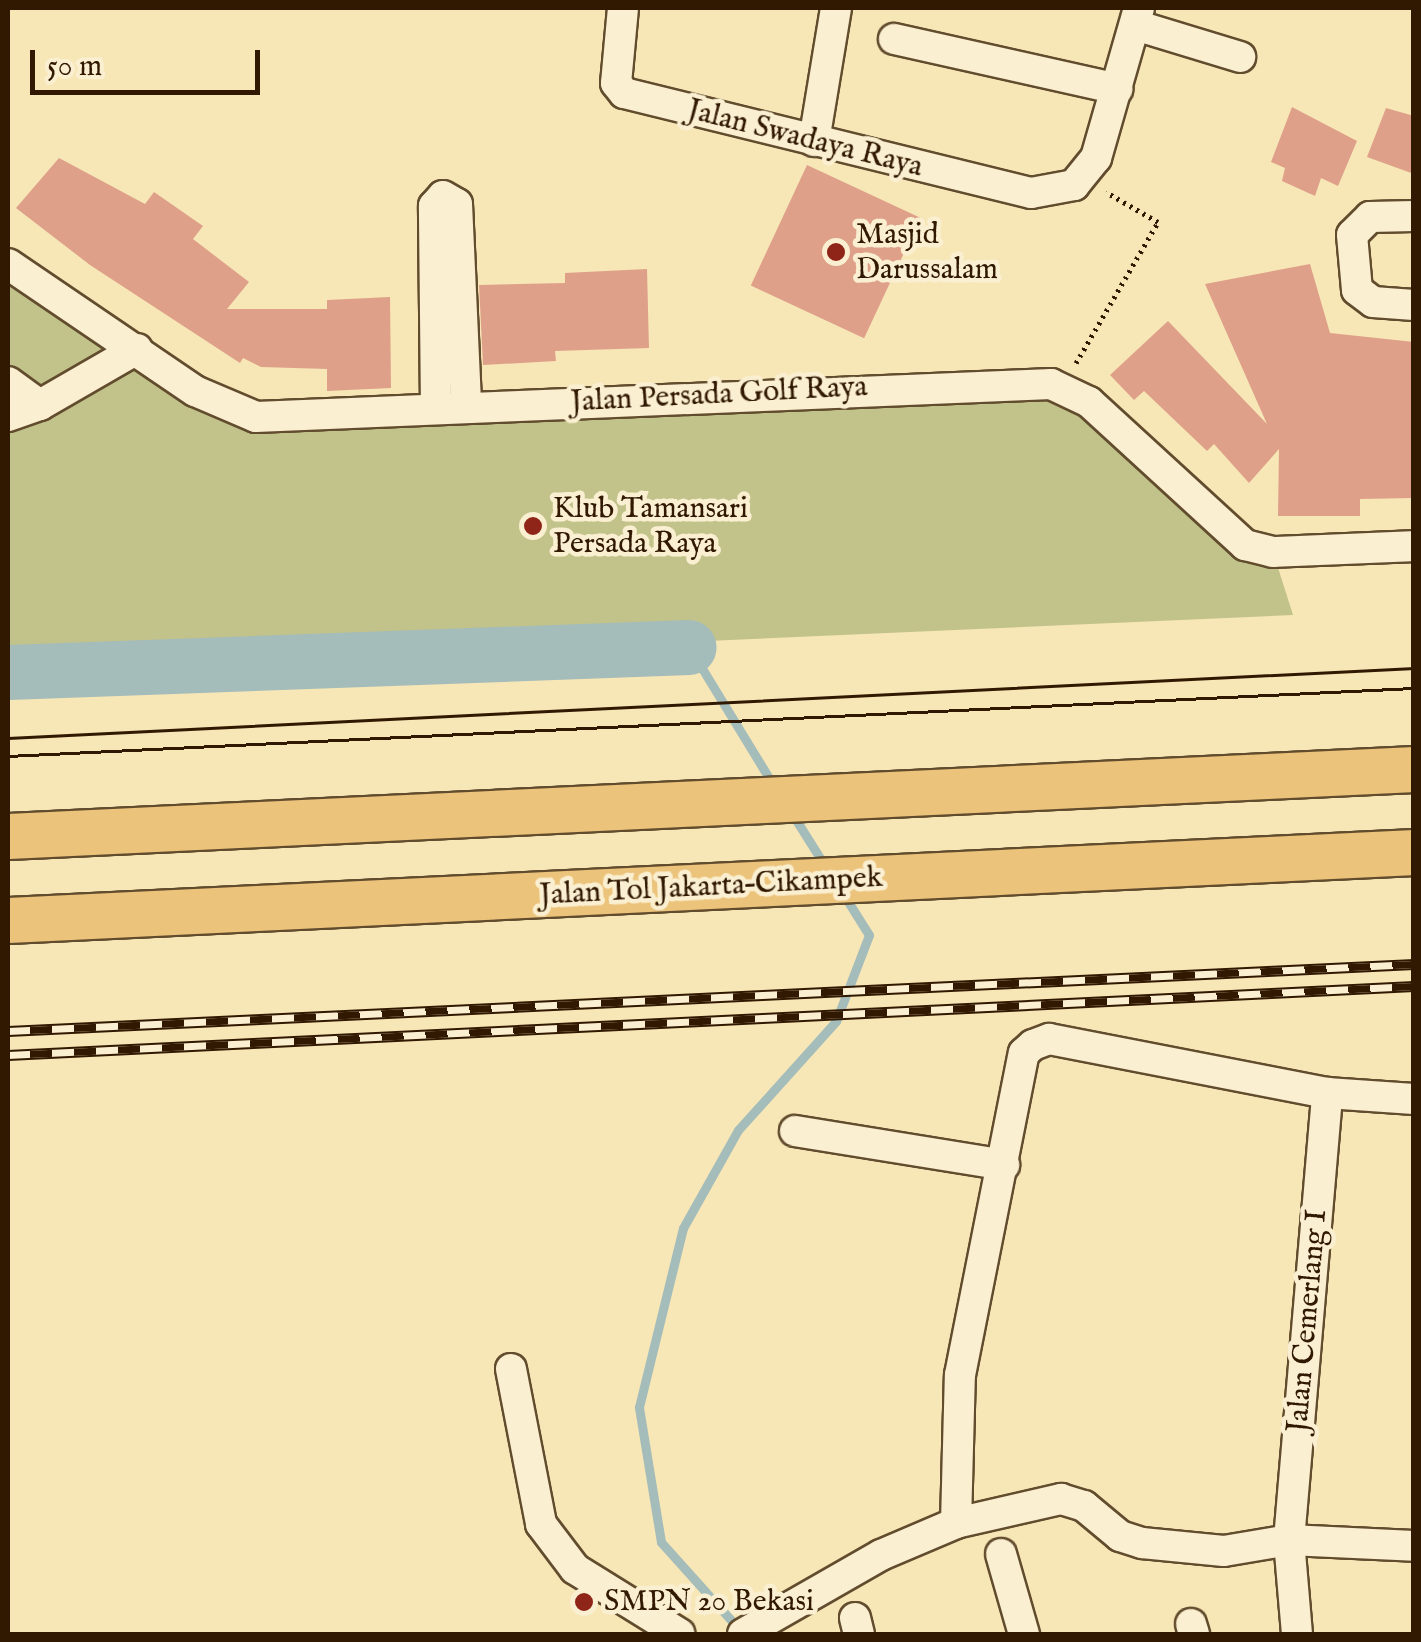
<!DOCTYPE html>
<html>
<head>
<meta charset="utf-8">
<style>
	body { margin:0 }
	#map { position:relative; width:1421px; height:1642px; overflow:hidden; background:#f7e6b6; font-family:"IM FELL English",serif }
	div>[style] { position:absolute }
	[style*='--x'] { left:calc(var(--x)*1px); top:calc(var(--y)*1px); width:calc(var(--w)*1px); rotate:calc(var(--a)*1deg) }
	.green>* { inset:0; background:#c2c38b }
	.stream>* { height:9px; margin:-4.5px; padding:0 4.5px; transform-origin:4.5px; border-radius:4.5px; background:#a4bcba }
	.river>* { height:55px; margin:-27.5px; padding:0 27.5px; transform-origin:27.5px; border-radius:27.5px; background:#a4bcba }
	.building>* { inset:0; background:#dfa08a; transform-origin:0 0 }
	.path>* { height:5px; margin-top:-2.5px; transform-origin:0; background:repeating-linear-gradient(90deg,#311800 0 2.5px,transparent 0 7.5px) }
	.roads { filter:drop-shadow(2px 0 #624c2e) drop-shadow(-2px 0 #624c2e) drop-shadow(0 2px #624c2e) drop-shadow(0 -2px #624c2e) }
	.minor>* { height:30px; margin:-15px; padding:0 15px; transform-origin:15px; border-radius:15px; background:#faefd0 }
	.highway>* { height:45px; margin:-22.5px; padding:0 22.5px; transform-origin:22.5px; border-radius:22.5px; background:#ecc37b }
	.tram>* { height:2.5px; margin:-1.25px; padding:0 1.25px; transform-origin:1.25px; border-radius:1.25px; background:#311800 }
	.rail>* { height:11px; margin-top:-5.5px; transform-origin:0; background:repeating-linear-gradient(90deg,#faefd0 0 22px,#311800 0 44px); box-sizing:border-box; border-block:2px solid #311800 }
	.dots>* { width:28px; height:28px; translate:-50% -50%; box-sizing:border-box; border:5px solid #faefd0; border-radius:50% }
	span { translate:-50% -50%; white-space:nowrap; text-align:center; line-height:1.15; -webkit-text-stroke:9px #faefd0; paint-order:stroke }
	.street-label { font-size:30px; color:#311800 }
	.poi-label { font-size:30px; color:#311800 }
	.left { translate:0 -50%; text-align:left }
	.frame { position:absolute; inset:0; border:10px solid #311800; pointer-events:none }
	.scale { position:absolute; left:30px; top:50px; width:230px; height:45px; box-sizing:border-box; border:5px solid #311800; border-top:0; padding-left:12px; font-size:30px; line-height:35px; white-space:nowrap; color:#311800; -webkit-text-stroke:8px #faefd0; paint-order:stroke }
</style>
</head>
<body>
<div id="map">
	<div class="green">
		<div style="clip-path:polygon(8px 256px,234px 425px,1022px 381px,1063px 387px,1273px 552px,1293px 615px,8px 672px)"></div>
	</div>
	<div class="stream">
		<div style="--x:689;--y:647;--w:163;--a:58.6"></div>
		<div style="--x:791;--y:812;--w:64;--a:57.8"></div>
		<div style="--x:739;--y:1629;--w:117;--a:-131.9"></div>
		<div style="--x:661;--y:1542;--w:137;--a:-99.3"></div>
		<div style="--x:639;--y:1407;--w:184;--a:-76.2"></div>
		<div style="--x:683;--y:1228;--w:112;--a:-60.7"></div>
		<div style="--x:738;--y:1130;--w:147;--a:-48"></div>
		<div style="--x:836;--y:1021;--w:92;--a:-69"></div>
		<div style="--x:869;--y:935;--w:51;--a:-122.1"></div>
	</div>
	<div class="river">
		<div style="--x:8;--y:672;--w:681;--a:-2.1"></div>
	</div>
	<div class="building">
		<div style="clip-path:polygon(1292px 107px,1357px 141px,1338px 186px,1321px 178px,1315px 196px,1282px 181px,1285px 168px,1271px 162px)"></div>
		<div style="clip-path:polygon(1386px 108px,1414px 116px,1414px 174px,1367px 157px)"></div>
		<div style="clip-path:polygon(59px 158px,145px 204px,154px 192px,203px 226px,193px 239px,249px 282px,227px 309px,327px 309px,327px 300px,390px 297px,391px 388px,327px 391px,327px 369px,261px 367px,243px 358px,240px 363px,90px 265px,16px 208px)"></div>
		<div style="left:807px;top:165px;width:125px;height:133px;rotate:25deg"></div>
		<div style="clip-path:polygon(1310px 264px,1330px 333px,1414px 342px,1414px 498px,1360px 499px,1360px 516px,1278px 516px,1279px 449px,1249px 483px,1214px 444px,1207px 451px,1144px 391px,1134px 400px,1110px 375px,1168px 321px,1267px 424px,1205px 284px)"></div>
		<div style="clip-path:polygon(647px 269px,649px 348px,555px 351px,556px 361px,483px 365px,479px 285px,565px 283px,565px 273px)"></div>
	</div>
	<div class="path">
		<div style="--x:1076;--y:363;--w:163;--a:-59.8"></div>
		<div style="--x:1158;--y:222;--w:60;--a:-150"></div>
	</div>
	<div class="roads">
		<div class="minor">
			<div style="--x:623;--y:8;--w:75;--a:95.3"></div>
			<div style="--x:616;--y:83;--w:13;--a:51"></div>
			<div style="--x:624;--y:93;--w:419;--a:13.8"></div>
			<div style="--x:1031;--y:193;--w:44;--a:-10.5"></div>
			<div style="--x:1074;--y:185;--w:35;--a:-51"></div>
			<div style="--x:1096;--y:158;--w:156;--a:-74"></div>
			<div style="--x:1135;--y:25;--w:110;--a:16.9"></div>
			<div style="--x:894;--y:39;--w:229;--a:12.6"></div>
			<div style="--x:814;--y:141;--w:135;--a:-80.6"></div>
			<div style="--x:1414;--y:216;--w:44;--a:178.7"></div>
			<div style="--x:1370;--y:217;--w:25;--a:135"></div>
			<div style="--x:1352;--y:235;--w:55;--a:84.8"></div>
			<div style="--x:1357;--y:290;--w:20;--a:37"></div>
			<div style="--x:1373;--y:302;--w:41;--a:4.2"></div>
			<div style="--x:8;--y:264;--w:226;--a:34.2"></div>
			<div style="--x:195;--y:391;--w:66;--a:23.1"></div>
			<div style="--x:256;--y:417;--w:796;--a:-2.38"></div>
			<div style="--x:1051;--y:384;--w:42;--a:25.3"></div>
			<div style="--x:1089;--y:402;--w:212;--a:42.5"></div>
			<div style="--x:1245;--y:545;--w:29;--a:14"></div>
			<div style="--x:1273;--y:552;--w:141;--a:-2.4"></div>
			<div style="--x:8;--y:382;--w:39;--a:36"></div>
			<div style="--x:436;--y:408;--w:202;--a:-90.6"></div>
			<div style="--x:434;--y:206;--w:13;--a:-48"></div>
			<div style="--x:443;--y:196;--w:16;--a:30"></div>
			<div style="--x:457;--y:204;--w:202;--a:87.4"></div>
			<div style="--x:8;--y:416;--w:34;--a:-19"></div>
			<div style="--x:40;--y:405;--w:112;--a:-30"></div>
			<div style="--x:795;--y:1131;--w:212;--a:9.2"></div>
			<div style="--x:511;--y:1369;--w:158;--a:79"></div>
			<div style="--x:541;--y:1524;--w:56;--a:52.9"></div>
			<div style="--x:575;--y:1569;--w:123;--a:31.8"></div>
			<div style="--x:956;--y:1523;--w:108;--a:-12.9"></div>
			<div style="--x:1061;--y:1499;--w:24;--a:17"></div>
			<div style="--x:1084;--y:1506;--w:47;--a:39.8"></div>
			<div style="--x:1120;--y:1536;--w:23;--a:18"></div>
			<div style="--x:1142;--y:1543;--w:82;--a:5.6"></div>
			<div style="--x:1224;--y:1551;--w:66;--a:-9.6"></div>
			<div style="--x:1289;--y:1540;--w:125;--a:2.7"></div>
			<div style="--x:1001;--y:1554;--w:83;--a:74"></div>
			<div style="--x:855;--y:1618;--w:16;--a:76"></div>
			<div style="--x:1191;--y:1624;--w:10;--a:73"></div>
			<div style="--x:743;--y:1634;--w:159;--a:-29.8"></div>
			<div style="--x:881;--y:1555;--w:82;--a:-23.1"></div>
			<div style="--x:956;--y:1523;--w:148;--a:-88.5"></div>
			<div style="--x:960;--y:1375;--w:328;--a:-78.8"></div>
			<div style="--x:1024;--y:1053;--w:12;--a:-42"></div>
			<div style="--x:1033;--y:1045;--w:17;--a:-21"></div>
			<div style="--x:1049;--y:1039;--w:283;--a:11"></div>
			<div style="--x:1327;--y:1093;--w:87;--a:3.9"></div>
			<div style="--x:1297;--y:1634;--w:94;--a:-94.9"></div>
			<div style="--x:1289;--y:1540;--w:449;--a:-85.1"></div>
		</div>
		<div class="highway">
			<div style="--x:8;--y:836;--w:1408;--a:-2.73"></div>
			<div style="--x:8;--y:920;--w:1408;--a:-2.77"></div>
		</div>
	</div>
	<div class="tram">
		<div style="--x:8;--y:738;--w:1408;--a:-2.85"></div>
		<div style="--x:8;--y:756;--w:1408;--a:-2.77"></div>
	</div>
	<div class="rail">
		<div style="--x:8;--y:1031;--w:1408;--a:-2.73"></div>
		<div style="--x:8;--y:1055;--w:1408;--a:-2.81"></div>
	</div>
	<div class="dots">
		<div style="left:836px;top:252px;background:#8f2418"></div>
		<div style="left:533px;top:526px;background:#8f2418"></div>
		<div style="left:584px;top:1602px;background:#8f2418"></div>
	</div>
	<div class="street-label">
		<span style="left:805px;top:139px;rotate:14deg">Jalan Swadaya Raya</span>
		<span style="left:719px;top:395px;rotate:-3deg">Jalan Persada Golf Raya</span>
		<span style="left:711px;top:887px;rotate:-3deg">Jalan Tol Jakarta–Cikampek</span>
		<span style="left:1308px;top:1321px;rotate:-85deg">Jalan Cemerlang I</span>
	</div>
	<div class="poi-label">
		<span class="left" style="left:856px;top:252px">Masjid<br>Darussalam</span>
		<span class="left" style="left:553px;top:526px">Klub Tamansari<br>Persada Raya</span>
		<span class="left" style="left:604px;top:1602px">SMPN 20 Bekasi</span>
	</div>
	<div class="frame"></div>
	<div class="scale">50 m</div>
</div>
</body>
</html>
